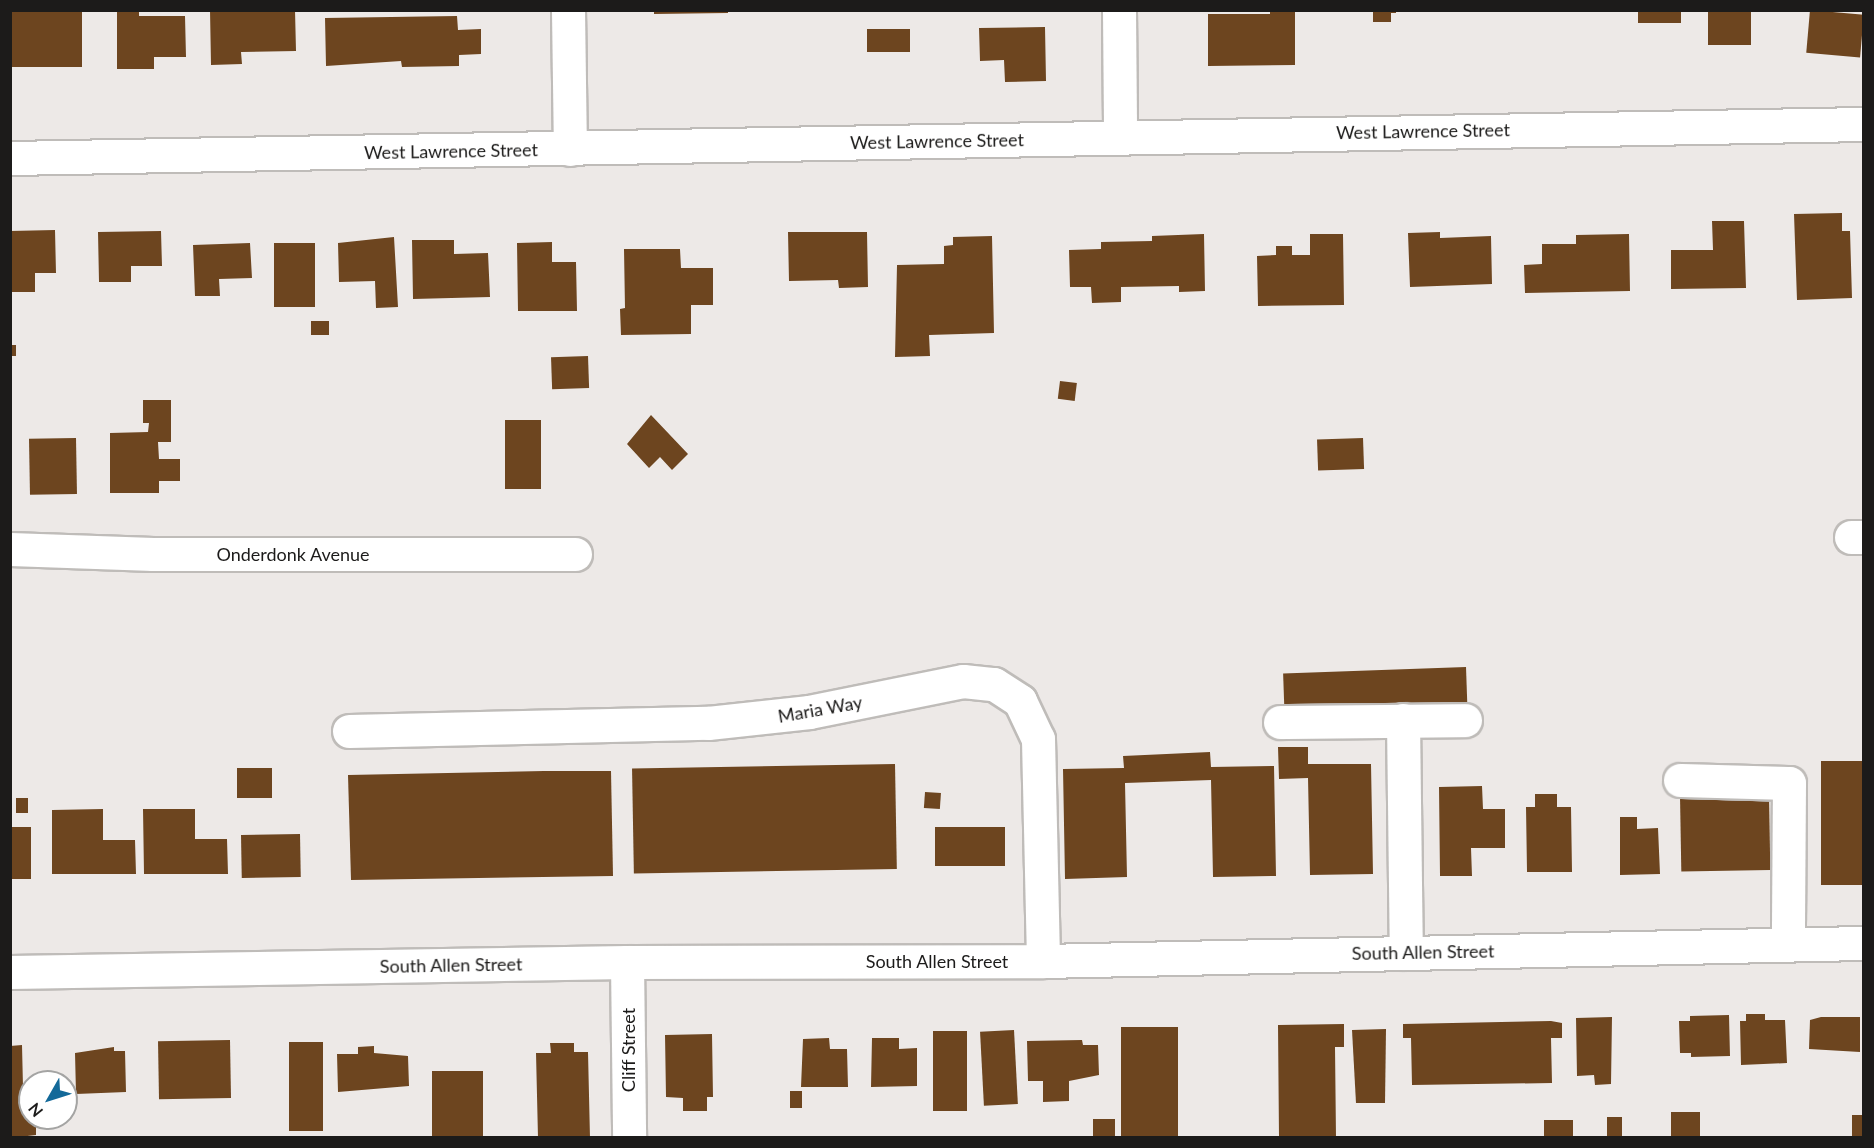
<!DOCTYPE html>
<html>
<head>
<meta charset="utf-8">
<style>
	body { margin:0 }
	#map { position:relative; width:1874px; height:1148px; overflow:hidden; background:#ede9e7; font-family:Lato,sans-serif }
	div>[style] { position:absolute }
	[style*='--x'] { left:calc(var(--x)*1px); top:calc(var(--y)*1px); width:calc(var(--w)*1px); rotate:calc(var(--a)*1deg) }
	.building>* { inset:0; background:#6d451f; transform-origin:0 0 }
	.roads { filter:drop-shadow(2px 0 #bfbcb9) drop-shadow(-2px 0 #bfbcb9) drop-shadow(0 2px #bfbcb9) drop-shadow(0 -2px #bfbcb9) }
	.minor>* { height:33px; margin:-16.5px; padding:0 16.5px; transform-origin:16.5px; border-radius:16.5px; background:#fff }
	span { translate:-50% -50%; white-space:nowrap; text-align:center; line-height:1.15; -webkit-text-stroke:6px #fff; paint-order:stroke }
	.street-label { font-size:18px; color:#1c1b1a }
	.frame { position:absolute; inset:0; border:12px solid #1c1b1a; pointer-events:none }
	.north { position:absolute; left:18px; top:1070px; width:60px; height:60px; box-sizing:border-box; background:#fff; border:2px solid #a4a4a3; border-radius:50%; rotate:231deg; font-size:16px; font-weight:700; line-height:24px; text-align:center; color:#1c1b1a }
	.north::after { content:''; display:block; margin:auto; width:21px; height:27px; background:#136999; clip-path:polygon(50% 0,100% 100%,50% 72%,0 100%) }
</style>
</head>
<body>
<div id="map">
	<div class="building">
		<div style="left:10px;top:10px;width:72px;height:57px"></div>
		<div style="clip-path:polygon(117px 10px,139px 10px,139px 16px,185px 16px,186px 57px,154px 57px,154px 69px,117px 69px)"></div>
		<div style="clip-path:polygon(210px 10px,295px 10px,296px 51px,241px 52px,242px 64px,211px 65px)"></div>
		<div style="clip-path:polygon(654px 10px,728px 10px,728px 13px,654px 14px)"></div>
		<div style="clip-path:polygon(1270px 10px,1295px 10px,1295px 65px,1208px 66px,1208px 14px,1270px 14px)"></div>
		<div style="clip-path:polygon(1373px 10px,1396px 10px,1396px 13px,1391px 13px,1391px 22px,1373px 22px)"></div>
		<div style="left:1638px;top:10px;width:43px;height:13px"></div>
		<div style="left:1708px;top:10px;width:43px;height:35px"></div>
		<div style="left:1810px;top:10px;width:54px;height:43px;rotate:5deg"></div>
		<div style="clip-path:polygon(457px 16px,458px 30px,481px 29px,481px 54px,459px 55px,459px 66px,402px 67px,401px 61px,326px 66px,325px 18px)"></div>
		<div style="clip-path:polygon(1045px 27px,1046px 81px,1005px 82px,1004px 60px,980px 61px,979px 28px)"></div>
		<div style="left:867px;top:29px;width:43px;height:23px"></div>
		<div style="clip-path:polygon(1842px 213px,1842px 231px,1850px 231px,1852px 298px,1797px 300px,1794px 214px)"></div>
		<div style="clip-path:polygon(1712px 221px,1744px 221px,1746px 288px,1671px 289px,1671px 250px,1713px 250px)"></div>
		<div style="clip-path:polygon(55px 230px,56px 273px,35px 273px,35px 292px,11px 292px,10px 231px)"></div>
		<div style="clip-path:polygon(161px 231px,162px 266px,131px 266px,131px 282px,99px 282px,98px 232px)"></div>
		<div style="clip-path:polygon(788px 232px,867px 232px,868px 287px,839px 288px,838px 280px,789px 281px)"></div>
		<div style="clip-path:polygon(1440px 232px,1440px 238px,1491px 236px,1492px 284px,1410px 287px,1408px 233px)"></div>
		<div style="clip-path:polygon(1204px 234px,1205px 291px,1179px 292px,1179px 286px,1121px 287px,1121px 302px,1092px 303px,1091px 287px,1070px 287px,1069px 250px,1101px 249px,1101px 242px,1152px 241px,1152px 236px)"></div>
		<div style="clip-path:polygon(1310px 234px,1343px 234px,1344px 305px,1258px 306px,1257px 256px,1276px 255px,1276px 246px,1292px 246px,1292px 255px,1310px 255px)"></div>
		<div style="clip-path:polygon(1629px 234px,1630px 291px,1525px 293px,1524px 265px,1542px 264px,1542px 244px,1576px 244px,1576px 235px)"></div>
		<div style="clip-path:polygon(992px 236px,994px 333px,929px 335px,930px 356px,895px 357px,897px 265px,944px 264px,944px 246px,953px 245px,953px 237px)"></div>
		<div style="clip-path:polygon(394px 237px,398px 307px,376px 308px,375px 281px,339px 282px,338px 243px)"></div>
		<div style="clip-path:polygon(412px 240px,454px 240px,454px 254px,488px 253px,490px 297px,413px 299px)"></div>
		<div style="clip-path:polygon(552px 242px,552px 262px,576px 262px,577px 311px,518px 311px,517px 243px)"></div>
		<div style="clip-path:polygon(250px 243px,252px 278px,219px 279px,220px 296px,195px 296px,193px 245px)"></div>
		<div style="left:274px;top:243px;width:41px;height:64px"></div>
		<div style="clip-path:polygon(624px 249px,680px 249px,681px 268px,713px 268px,713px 305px,691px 305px,691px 334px,621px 335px,620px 309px,625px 308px)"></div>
		<div style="left:311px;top:321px;width:18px;height:14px"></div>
		<div style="left:10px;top:345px;width:6px;height:11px"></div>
		<div style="left:588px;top:356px;width:32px;height:37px;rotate:88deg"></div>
		<div style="left:1060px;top:381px;width:17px;height:18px;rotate:7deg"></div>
		<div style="clip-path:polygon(143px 400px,171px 400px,171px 442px,158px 442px,159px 459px,180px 459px,180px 481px,159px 481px,159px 493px,110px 493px,110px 433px,148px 432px,149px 423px,143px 423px)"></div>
		<div style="clip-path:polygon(651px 415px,688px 454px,672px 470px,660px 457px,649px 468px,627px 444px)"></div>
		<div style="left:505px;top:420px;width:36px;height:69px"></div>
		<div style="left:76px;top:438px;width:56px;height:47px;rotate:89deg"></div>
		<div style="left:1363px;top:438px;width:31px;height:46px;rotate:88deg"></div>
		<div style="left:1466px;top:667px;width:35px;height:183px;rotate:88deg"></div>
		<div style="clip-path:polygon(1278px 747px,1308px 747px,1308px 764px,1371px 764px,1373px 874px,1310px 875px,1308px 778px,1279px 779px)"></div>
		<div style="clip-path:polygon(1210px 752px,1211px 767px,1274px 766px,1276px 876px,1213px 877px,1211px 780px,1125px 783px,1127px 877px,1065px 879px,1063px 769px,1124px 768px,1123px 756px)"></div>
		<div style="left:1864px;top:761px;width:124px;height:43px;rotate:90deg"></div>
		<div style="left:895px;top:764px;width:105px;height:263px;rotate:89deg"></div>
		<div style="left:237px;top:768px;width:35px;height:30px"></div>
		<div style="clip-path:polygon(544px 771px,611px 771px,613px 876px,351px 880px,348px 775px)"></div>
		<div style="clip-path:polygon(1482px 786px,1483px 809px,1505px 809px,1505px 848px,1471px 848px,1472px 876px,1440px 876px,1439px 787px)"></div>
		<div style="left:925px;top:792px;width:16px;height:16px;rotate:4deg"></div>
		<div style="clip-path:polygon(1535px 794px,1557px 794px,1557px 807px,1571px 807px,1572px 872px,1527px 872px,1526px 807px,1535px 807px)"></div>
		<div style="left:1769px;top:795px;width:75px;height:89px;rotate:89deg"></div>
		<div style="left:16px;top:798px;width:12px;height:15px"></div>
		<div style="clip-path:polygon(103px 809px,103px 840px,135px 840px,136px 874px,52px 874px,52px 810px)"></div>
		<div style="clip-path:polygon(143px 809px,195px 809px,195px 839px,227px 839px,228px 874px,144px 874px)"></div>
		<div style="clip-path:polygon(1620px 817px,1637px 817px,1637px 829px,1658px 828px,1660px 874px,1620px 875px)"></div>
		<div style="left:10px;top:827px;width:21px;height:52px"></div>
		<div style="left:1005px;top:827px;width:39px;height:70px;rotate:90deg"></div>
		<div style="left:300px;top:834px;width:43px;height:59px;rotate:89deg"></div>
		<div style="clip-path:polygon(1746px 1014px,1765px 1014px,1765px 1020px,1785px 1020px,1787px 1063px,1741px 1065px,1740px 1021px,1746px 1021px)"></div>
		<div style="clip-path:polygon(1729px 1015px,1730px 1056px,1691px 1057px,1691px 1053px,1680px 1053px,1679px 1021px,1690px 1021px,1690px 1016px)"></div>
		<div style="clip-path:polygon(1612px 1017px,1611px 1084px,1595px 1085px,1594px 1075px,1577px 1076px,1576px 1018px)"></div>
		<div style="clip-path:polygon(1821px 1017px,1860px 1017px,1860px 1052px,1809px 1049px,1810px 1020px)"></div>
		<div style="clip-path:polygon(1551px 1021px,1562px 1023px,1562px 1038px,1551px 1038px,1552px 1083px,1412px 1085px,1411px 1038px,1403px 1038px,1403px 1024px)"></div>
		<div style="clip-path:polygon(1344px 1024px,1344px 1047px,1335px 1047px,1336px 1138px,1279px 1138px,1278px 1025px)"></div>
		<div style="left:1121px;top:1027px;width:57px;height:111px"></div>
		<div style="clip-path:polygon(1386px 1029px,1385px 1103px,1356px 1103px,1352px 1030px)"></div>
		<div style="left:1014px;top:1030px;width:74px;height:34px;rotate:87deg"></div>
		<div style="left:933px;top:1031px;width:34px;height:80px"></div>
		<div style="clip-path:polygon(712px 1034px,713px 1097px,707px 1097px,707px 1111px,683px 1111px,683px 1098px,666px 1097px,665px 1035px)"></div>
		<div style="clip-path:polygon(829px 1038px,830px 1049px,847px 1049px,848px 1087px,801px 1087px,803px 1039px)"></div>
		<div style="clip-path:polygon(872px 1038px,899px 1038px,899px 1049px,917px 1048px,917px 1086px,871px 1087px)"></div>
		<div style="left:230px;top:1040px;width:58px;height:72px;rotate:89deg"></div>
		<div style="clip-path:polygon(1082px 1040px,1083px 1045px,1098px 1045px,1099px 1075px,1069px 1081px,1069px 1101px,1043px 1102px,1043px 1081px,1028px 1081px,1027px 1041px)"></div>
		<div style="left:289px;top:1042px;width:34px;height:89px"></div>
		<div style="clip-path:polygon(550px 1043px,574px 1043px,574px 1052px,588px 1052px,590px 1138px,538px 1138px,536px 1053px,551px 1053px)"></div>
		<div style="clip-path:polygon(22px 1045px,23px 1087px,30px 1087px,30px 1118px,36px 1118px,36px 1135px,10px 1138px,10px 1046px)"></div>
		<div style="clip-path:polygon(374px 1046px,374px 1053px,408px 1056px,409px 1086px,338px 1092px,337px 1054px,358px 1054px,358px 1047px)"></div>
		<div style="clip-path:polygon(114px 1047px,114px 1051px,125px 1051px,126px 1092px,76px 1094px,75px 1053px)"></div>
		<div style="left:432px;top:1071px;width:51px;height:67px"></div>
		<div style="left:790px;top:1091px;width:12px;height:17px"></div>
		<div style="left:1700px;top:1112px;width:26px;height:29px;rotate:90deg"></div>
		<div style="left:1864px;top:1115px;width:23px;height:12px;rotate:90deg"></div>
		<div style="left:1607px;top:1117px;width:15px;height:21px"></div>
		<div style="left:1115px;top:1119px;width:19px;height:22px;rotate:90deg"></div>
		<div style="left:1544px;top:1120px;width:29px;height:18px"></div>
	</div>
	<div class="roads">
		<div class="minor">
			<div style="--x:568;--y:10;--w:139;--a:89.2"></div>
			<div style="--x:1119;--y:10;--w:126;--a:89.5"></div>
			<div style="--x:10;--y:158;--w:1854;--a:-1.05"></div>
			<div style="--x:1851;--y:537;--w:13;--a:0"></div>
			<div style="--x:10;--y:549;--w:143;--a:2"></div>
			<div style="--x:153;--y:554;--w:422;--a:0"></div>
			<div style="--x:1403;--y:720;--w:233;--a:89.3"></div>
			<div style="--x:1280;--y:722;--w:185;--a:-0.6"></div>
			<div style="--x:349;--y:731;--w:359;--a:-1.3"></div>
			<div style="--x:708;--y:723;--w:102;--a:-6.2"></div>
			<div style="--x:809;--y:712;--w:157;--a:-11.4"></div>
			<div style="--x:963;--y:681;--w:31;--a:6"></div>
			<div style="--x:994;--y:684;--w:31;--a:33"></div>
			<div style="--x:1020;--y:701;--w:42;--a:64.7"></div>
			<div style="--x:1038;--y:739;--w:222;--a:88.7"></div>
			<div style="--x:1680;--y:780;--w:109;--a:1.6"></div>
			<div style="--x:1789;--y:783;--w:161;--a:90.4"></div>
			<div style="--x:627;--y:962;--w:176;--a:89.3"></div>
			<div style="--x:10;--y:972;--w:617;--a:-0.93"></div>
			<div style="--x:627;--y:962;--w:416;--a:-0.1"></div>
			<div style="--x:1043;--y:961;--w:821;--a:-1.26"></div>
		</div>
	</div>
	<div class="street-label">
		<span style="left:1423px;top:131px;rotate:-1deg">West Lawrence Street</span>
		<span style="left:937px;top:141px;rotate:-1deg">West Lawrence Street</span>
		<span style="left:451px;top:151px;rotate:-1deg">West Lawrence Street</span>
		<span style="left:293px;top:554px">Onderdonk Avenue</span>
		<span style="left:820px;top:709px;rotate:-10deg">Maria Way</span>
		<span style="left:1423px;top:952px;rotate:-1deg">South Allen Street</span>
		<span style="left:937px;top:961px">South Allen Street</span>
		<span style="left:451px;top:965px;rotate:-1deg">South Allen Street</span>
		<span style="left:628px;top:1050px;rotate:-90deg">Cliff Street</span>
	</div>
	<div class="frame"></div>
	<div class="north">N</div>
</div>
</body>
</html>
